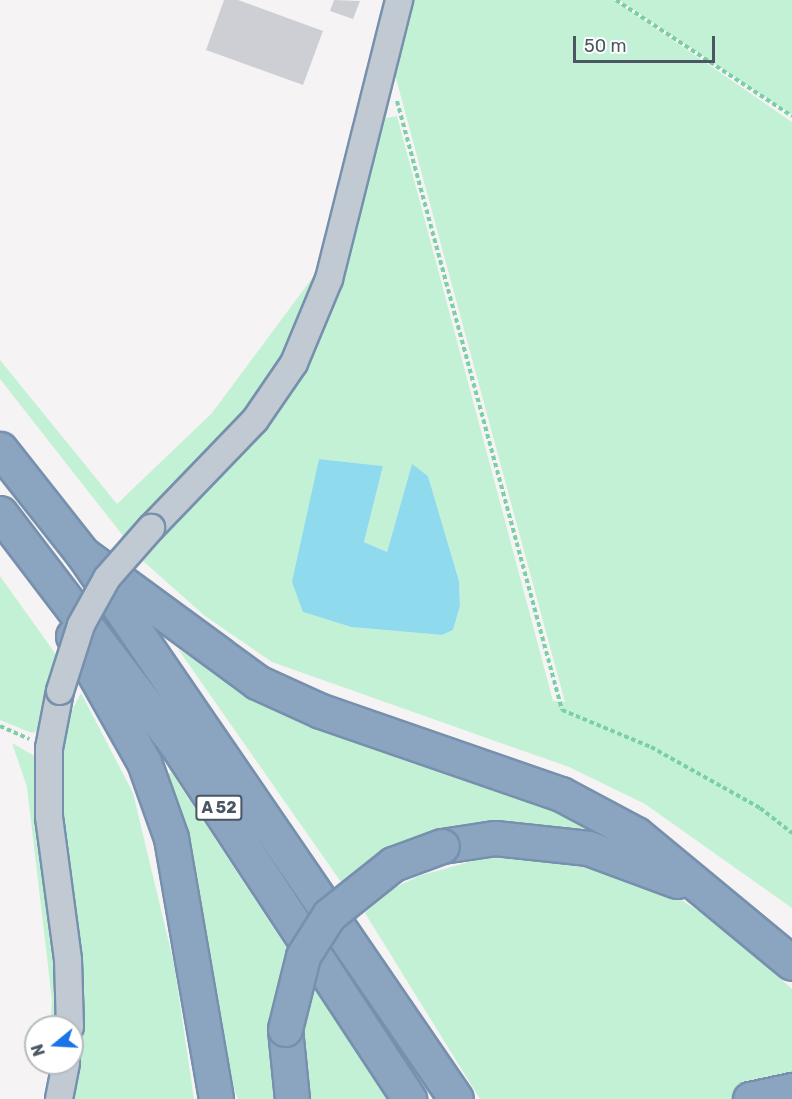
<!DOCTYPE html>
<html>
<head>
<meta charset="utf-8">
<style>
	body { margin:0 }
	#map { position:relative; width:792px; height:1099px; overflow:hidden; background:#f5f3f3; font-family:Rubik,sans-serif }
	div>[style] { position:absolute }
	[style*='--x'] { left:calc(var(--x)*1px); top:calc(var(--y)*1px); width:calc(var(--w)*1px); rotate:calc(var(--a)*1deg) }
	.green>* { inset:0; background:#c3f1d5 }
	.water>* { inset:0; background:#90daee }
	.building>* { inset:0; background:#cdcfd5 }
	.path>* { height:4px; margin-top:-2px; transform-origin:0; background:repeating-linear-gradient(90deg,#7ad0a6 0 4.5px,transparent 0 7.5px) }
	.roads { filter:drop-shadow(2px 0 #7690ad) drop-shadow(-2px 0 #7690ad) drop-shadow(0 2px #7690ad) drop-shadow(0 -2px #7690ad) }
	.minor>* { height:26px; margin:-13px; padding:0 13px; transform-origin:13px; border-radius:13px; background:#c1cad2 }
	.highway>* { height:33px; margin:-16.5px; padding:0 16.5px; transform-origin:16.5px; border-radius:16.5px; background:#8ba5c1 }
	.bridges { filter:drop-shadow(2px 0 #7690ad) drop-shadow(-2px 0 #7690ad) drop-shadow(0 2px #7690ad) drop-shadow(0 -2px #7690ad) }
	.minor-bridge>* { height:26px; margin:-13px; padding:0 13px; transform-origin:13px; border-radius:13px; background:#c1cad2 }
	.highway-bridge>* { height:33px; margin:-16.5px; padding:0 16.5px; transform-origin:16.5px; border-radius:16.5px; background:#8ba5c1 }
	span { translate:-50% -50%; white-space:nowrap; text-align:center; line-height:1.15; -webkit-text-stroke:4.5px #fff; paint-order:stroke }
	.shield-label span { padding:2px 4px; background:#fff; border:2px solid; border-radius:4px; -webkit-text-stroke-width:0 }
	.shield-label { font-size:16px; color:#4a5661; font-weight:700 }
	.north { position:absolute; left:24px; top:1015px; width:60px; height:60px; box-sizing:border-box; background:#fff; border:2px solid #b7bbc0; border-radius:50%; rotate:252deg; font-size:16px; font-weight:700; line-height:24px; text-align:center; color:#4a5661 }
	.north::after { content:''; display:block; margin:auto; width:21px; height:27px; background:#1a73e8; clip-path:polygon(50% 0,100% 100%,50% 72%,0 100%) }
	.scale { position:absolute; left:573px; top:36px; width:142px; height:27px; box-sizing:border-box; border:3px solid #4a5661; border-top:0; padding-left:8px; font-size:18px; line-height:21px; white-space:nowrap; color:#4a5661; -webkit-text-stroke:4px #fff; paint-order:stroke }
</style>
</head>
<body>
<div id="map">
	<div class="green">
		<div style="clip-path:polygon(evenodd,405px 0,614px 0,792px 122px,792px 908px,645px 804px,569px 767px,272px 662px,205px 616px,143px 561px,266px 422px,376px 120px,397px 116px,553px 701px,565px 702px,391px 60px,405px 0,319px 459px,383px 466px,364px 542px,387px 552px,412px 465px,428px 476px,459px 581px,460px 606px,453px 630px,442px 635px,351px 627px,303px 612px,319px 459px)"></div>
		<div style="clip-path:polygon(619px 0,792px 0,792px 115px)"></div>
		<div style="clip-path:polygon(313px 277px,274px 380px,177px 492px,124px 537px,0 379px,0 360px,117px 504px,212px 413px)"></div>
		<div style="clip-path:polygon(0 576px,57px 656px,40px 730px,32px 733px,0 720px)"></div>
		<div style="clip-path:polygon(178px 649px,235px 686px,561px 807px,647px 853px,441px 831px,405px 841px,341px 882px)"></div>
		<div style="clip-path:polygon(81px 693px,133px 793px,174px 964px,194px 1099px,67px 1099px,81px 1000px,62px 844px,61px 770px,68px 718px)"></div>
		<div style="clip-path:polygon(12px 743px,38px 758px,62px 1027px,50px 1027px,52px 1000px,27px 787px)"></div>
		<div style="clip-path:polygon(171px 772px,288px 950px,270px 1028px,276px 1099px,238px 1099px,233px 1086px,220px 1041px,205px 930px,164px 777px)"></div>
		<div style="clip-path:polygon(494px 855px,559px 855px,665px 889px,724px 928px,792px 989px,792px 1086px,737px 1099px,480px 1099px,365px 913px,390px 890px,419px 876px)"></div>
		<div style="clip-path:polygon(316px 987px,387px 1099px,300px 1099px,298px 1030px)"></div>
	</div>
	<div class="water">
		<div style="clip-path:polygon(319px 459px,383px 466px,364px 542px,387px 552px,412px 464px,428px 476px,459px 581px,460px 606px,453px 630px,442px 635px,351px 627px,303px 612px,292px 582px)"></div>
	</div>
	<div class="building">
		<div style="clip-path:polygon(224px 0,238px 0,323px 31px,303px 85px,206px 50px)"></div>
		<div style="clip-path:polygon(334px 0,360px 1px,353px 19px,330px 11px)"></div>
	</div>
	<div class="path">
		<div style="--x:616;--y:0;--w:211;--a:33.4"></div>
		<div style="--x:397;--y:101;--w:631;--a:74.84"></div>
		<div style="--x:562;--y:710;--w:96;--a:22.6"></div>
		<div style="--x:651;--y:747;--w:125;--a:29.2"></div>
		<div style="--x:760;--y:808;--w:41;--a:38"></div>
		<div style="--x:0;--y:726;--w:32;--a:24"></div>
	</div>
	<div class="roads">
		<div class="minor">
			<div style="--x:151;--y:528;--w:150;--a:-46.1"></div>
			<div style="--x:255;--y:420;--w:69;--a:-55.6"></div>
			<div style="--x:294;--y:363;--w:91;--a:-67.4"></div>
			<div style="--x:329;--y:279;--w:288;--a:-75.9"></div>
			<div style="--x:60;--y:691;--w:58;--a:100.9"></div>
			<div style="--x:49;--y:748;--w:69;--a:90"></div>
			<div style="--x:49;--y:817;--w:144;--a:82.4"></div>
			<div style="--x:68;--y:960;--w:67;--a:88.3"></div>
			<div style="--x:59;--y:1099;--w:37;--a:-79"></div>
		</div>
		<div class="highway">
			<div style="--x:0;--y:449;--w:134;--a:51.7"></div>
			<div style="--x:83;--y:554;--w:660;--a:55.61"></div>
			<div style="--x:0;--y:513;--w:290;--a:52.7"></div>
			<div style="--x:176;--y:744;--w:425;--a:56.7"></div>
			<div style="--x:83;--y:554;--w:216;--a:36.3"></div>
			<div style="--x:257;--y:682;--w:70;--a:24.4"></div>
			<div style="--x:321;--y:711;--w:254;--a:19.1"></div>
			<div style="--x:561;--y:794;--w:85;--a:28.1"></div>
			<div style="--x:636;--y:834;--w:202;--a:39.6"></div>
			<div style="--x:73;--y:636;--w:145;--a:60.6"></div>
			<div style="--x:144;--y:762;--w:81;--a:70.4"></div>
			<div style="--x:171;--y:838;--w:265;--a:80.2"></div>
			<div style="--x:442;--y:846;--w:54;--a:-8.6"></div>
			<div style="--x:495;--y:838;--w:94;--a:6.1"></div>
			<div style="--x:588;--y:848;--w:95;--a:20.3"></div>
			<div style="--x:285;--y:1029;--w:70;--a:84.3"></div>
			<div style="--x:750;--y:1099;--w:43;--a:-12.1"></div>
		</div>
	</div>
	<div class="bridges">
		<div class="minor-bridge">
			<div style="--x:60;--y:691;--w:69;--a:-72.3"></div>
			<div style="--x:81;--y:625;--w:54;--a:-61"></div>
			<div style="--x:107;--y:578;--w:67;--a:-48.7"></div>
		</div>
		<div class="highway-bridge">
			<div style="--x:285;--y:1029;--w:75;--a:-76.1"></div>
			<div style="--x:303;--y:956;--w:49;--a:-57.6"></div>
			<div style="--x:329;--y:915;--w:82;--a:-38.6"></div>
			<div style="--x:393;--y:864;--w:52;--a:-20.2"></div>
		</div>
	</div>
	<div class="shield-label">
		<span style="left:219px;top:808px">A 52</span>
	</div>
	<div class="north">N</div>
	<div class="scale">50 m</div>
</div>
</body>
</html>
